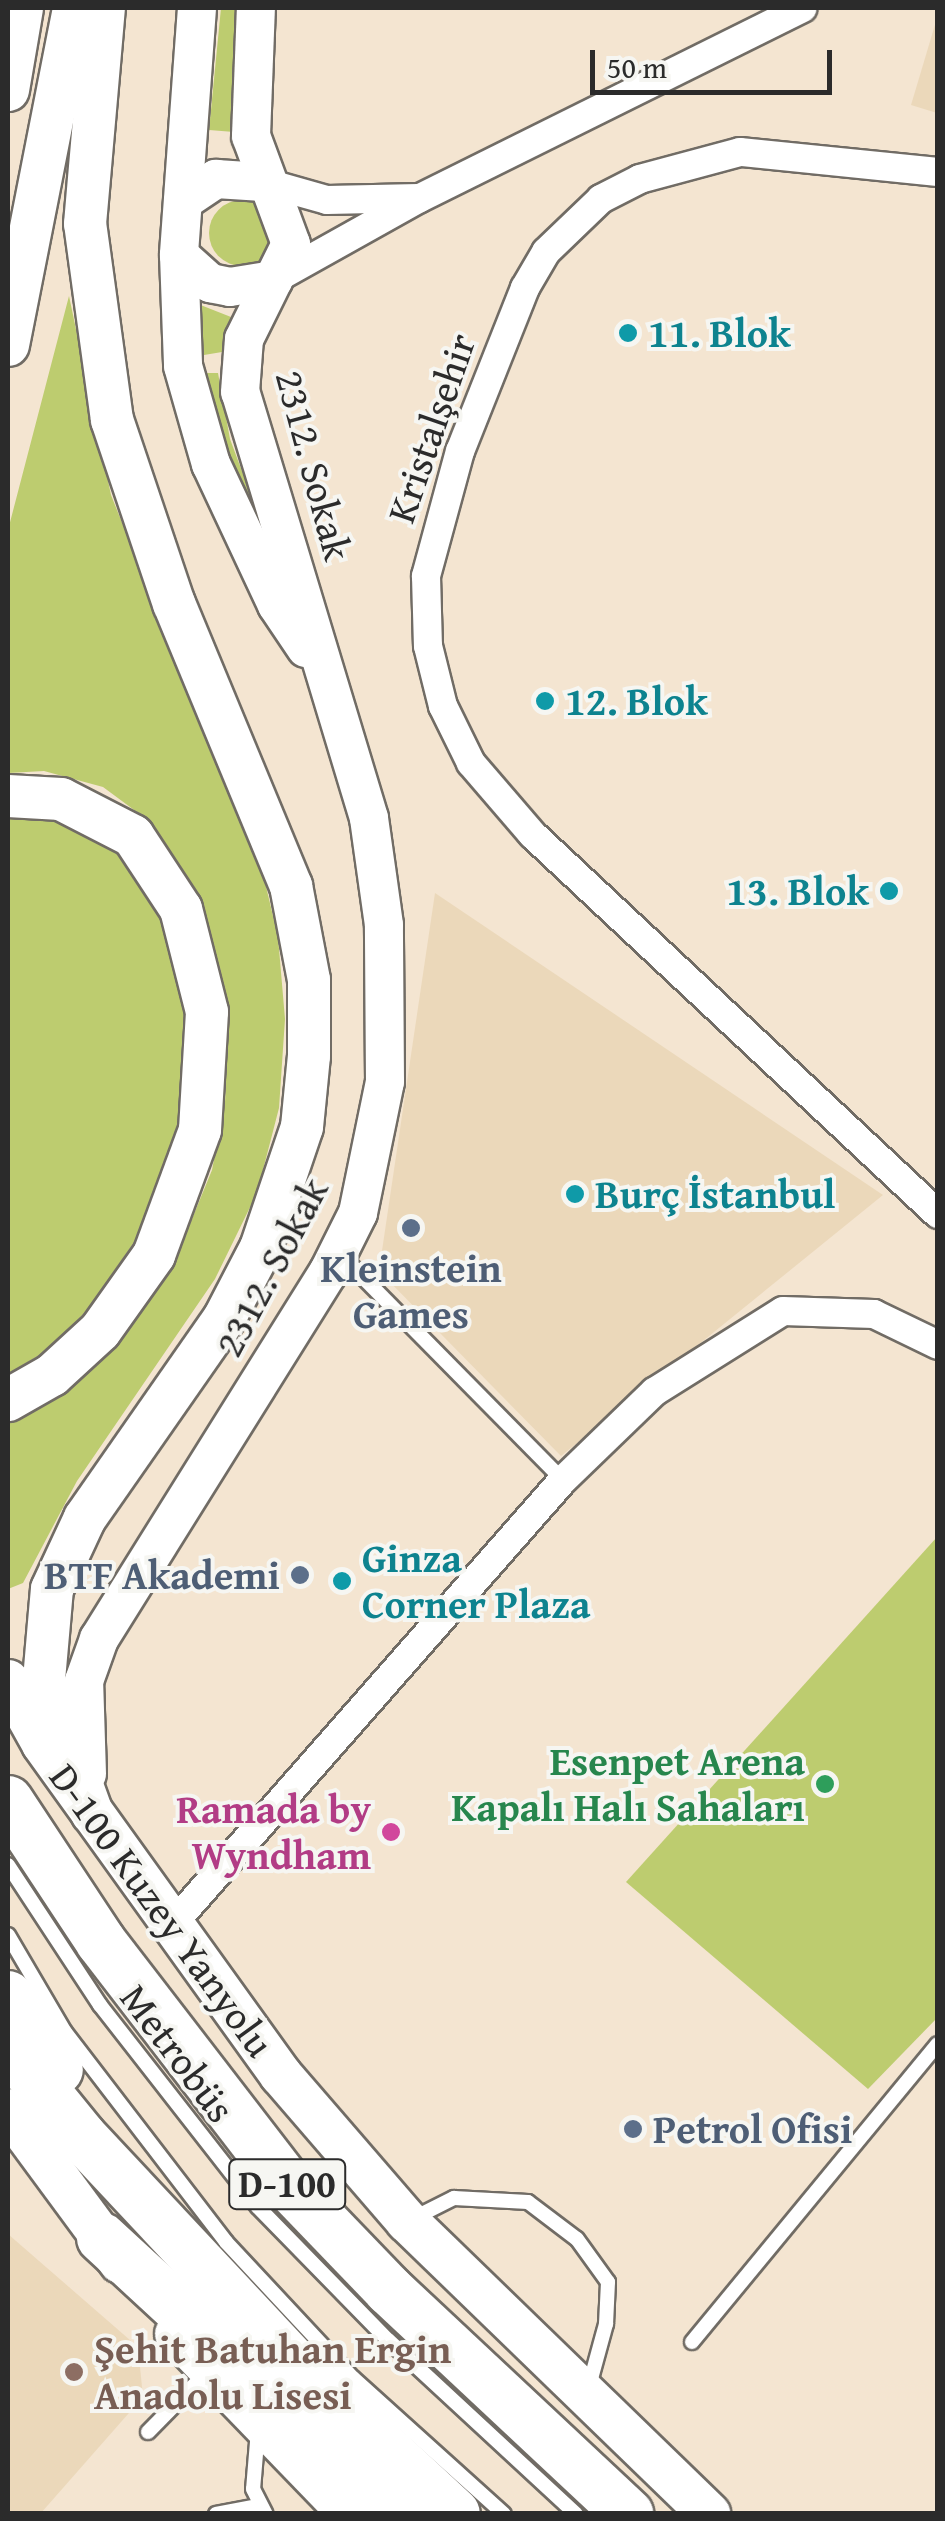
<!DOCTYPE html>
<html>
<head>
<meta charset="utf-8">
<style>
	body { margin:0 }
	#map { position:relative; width:945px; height:2521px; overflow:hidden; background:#f4e5d1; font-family:"Gentium Book Plus",serif }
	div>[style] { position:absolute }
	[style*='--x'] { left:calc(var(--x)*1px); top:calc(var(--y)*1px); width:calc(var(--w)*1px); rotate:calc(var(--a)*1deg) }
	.built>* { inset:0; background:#ebd8ba }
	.green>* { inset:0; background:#bdcc6f }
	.round { border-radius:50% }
	.roads { filter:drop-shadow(2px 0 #716c65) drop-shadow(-2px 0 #716c65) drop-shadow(0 2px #716c65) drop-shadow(0 -2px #716c65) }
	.lane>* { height:14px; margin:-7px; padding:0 7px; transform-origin:7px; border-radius:7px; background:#fff }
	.street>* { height:28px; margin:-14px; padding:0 14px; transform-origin:14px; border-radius:14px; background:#fff }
	.secondary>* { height:38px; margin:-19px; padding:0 19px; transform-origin:19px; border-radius:19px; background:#fff }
	.primary>* { height:42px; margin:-21px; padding:0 21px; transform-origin:21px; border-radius:21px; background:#fff }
	.highway>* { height:50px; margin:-25px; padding:0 25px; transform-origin:25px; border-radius:25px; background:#fff }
	.dots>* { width:28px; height:28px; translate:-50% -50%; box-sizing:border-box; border:5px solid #f6f6f2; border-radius:50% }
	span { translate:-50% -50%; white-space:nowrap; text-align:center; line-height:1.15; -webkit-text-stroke:8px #f6f6f2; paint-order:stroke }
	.shield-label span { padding:2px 8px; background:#f6f6f2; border:2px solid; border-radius:8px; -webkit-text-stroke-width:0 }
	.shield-label { font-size:38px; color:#2b2b2b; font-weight:700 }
	.culture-label { font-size:40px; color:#0d838f; font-weight:700 }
	.left { translate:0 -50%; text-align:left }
	.right { translate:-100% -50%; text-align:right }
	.street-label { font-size:40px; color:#2b2b2b }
	.service-label { font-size:40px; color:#4e5e75; font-weight:700 }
	.leisure-label { font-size:40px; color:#27864d; font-weight:700 }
	.hotel-label { font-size:40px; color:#b23c85; font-weight:700 }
	.education-label { font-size:40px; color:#785e54; font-weight:700 }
	.frame { position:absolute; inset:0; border:10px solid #2b2b2b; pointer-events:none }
	.scale { position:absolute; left:590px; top:50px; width:242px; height:45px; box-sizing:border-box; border:5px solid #2b2b2b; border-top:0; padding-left:12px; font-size:30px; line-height:35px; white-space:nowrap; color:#2b2b2b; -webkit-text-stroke:8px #f6f6f2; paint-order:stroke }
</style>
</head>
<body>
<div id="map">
	<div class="built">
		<div style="clip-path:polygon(937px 18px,938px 113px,937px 113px,911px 105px)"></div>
		<div style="clip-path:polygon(435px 893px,883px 1195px,561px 1456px,379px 1271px)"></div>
		<div style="clip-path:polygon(8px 2234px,138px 2347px,143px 2397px,41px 2513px,8px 2513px)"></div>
	</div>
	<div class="green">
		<div style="clip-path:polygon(221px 8px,235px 8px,234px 132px,209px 130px)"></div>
		<div class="round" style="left:209px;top:200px;width:66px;height:66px"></div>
		<div style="clip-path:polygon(69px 296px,111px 495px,264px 878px,278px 937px,285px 1019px,279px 1108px,257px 1193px,215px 1279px,77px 1481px,23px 1583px,8px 1589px,8px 1417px,143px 1304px,185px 1236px,212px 1170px,225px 1102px,228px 1032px,220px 968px,187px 878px,149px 821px,103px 787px,44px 771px,8px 773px,8px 530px)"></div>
		<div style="clip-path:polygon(198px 304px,231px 317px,222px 352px,204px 355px)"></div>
		<div style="clip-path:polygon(206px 373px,218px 373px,230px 439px,283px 581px,239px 486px,211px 409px)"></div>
		<div style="clip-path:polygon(8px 814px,66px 815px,102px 832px,162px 905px,188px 1025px,188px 1089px,172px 1160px,148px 1222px,88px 1309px,51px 1348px,8px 1374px)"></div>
		<div style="clip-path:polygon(937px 1537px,937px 2018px,868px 2089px,626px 1882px)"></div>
	</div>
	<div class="roads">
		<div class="lane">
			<div style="--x:339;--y:1253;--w:319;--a:45.4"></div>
			<div style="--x:8;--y:1865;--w:168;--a:56.7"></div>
			<div style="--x:100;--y:2005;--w:256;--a:52"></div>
			<div style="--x:258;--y:2207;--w:186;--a:45.7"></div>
			<div style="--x:388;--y:2340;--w:256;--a:42.8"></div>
			<div style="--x:8;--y:1935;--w:113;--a:59.6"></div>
			<div style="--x:65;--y:2032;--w:265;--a:52.5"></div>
			<div style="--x:226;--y:2242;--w:186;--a:47"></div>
			<div style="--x:353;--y:2378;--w:203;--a:42"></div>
			<div style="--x:414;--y:2218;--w:45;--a:-26.6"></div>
			<div style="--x:454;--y:2198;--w:74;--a:3.1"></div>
			<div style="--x:528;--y:2202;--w:61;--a:37.1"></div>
			<div style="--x:577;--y:2239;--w:53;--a:54.2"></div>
			<div style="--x:608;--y:2282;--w:42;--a:92.7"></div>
			<div style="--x:606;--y:2324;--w:64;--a:105.3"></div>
			<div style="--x:692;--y:2342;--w:386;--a:-50.5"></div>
			<div style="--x:258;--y:2430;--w:59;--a:94.8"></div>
			<div style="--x:253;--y:2489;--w:28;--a:63"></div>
			<div style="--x:148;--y:2432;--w:84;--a:-45.5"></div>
			<div style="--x:216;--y:2514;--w:43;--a:-10.8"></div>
		</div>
		<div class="street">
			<div style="--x:938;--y:172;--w:199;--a:-174.2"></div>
			<div style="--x:740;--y:152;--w:104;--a:164.9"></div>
			<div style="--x:640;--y:179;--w:44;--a:152.9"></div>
			<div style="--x:601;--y:199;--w:76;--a:136.1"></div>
			<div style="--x:546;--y:252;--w:42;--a:120.3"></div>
			<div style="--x:525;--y:288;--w:175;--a:111.7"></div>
			<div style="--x:460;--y:451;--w:130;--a:105.2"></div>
			<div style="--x:426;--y:576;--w:70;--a:88.4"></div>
			<div style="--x:428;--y:646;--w:62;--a:76"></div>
			<div style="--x:443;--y:706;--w:64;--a:63.8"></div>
			<div style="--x:471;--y:763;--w:94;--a:49.3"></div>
			<div style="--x:532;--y:834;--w:556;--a:43.11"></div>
			<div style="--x:263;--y:182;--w:66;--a:15.7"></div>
			<div style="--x:327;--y:200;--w:92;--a:-1.2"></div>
			<div style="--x:273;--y:280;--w:168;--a:-29.2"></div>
			<div style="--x:420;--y:198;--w:427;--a:-26.4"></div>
			<div style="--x:171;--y:1926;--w:594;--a:-48.69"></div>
			<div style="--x:563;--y:1480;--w:127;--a:-44"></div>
			<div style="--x:654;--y:1392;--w:152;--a:-32.1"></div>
			<div style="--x:783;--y:1311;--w:91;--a:1.9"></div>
			<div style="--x:874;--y:1314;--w:71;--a:25.8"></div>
		</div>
		<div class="secondary">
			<div style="--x:197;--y:8;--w:248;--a:94.2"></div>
			<div style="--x:179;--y:255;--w:111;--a:87.9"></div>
			<div style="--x:183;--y:366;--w:102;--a:74.1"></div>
			<div style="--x:211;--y:464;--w:156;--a:64.9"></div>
			<div style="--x:277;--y:605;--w:52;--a:56"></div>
			<div style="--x:183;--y:201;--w:40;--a:-34"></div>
			<div style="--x:216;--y:179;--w:47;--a:3.7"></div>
			<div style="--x:179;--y:255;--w:42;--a:42.1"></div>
			<div style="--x:210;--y:283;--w:20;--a:11"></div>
			<div style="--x:230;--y:287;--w:44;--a:-9.2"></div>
			<div style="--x:87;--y:1774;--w:93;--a:-91.8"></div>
			<div style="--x:84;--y:1681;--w:45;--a:-70.3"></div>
			<div style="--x:99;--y:1639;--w:432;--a:-58"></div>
			<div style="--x:328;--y:1273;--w:67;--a:-63.4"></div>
			<div style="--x:358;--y:1213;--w:134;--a:-78.4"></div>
			<div style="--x:385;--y:1082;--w:157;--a:-90.4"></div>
			<div style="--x:384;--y:925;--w:108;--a:-98"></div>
			<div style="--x:369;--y:818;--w:445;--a:-106.8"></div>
			<div style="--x:240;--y:392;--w:53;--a:-85.7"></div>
			<div style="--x:244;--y:339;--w:106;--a:-63.7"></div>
			<div style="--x:291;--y:244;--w:115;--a:-110.3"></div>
			<div style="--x:251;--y:136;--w:128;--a:-87.8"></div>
		</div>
		<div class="primary">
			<div style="--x:8;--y:90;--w:83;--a:-80.3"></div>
			<div style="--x:8;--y:345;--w:343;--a:-78.9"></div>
			<div style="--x:8;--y:796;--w:53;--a:3.2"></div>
			<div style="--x:61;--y:799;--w:81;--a:27.2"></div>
			<div style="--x:133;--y:836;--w:87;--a:56.7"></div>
			<div style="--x:181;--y:909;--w:106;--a:75.8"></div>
			<div style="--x:207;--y:1012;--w:118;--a:93.4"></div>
			<div style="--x:200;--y:1130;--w:133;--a:110.2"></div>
			<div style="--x:154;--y:1255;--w:93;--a:125.4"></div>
			<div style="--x:100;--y:1331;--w:65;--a:137.5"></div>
			<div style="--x:52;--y:1375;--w:51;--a:150.4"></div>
			<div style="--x:8;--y:1681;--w:72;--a:60.9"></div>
			<div style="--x:43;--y:1744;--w:408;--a:54.3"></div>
			<div style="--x:281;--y:2075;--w:193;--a:49.2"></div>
			<div style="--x:407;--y:2221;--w:421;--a:44.1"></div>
			<div style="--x:92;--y:1813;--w:141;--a:-109.8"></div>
			<div style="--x:44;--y:1680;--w:91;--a:-85"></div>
			<div style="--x:52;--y:1589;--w:78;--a:-65.1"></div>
			<div style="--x:85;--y:1518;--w:243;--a:-55.1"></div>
			<div style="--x:224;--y:1319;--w:80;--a:-62.5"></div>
			<div style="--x:261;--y:1248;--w:128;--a:-71.3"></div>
			<div style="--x:302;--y:1127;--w:71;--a:-84.4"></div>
			<div style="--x:309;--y:1056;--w:76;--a:-90"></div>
			<div style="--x:309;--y:980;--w:96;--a:-100.8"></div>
			<div style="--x:291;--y:886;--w:305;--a:-112.5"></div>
			<div style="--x:174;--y:604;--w:194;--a:-108.6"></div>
			<div style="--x:112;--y:420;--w:198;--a:-97.8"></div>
			<div style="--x:85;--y:224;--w:217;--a:-85"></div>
			<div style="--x:8;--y:2110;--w:189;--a:53.6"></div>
			<div style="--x:176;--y:2334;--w:250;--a:46"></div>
		</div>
		<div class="highway">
			<div style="--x:8;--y:1801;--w:169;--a:56.6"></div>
			<div style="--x:101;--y:1942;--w:307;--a:52.4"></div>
			<div style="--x:288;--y:2185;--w:146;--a:46.1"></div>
			<div style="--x:389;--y:2290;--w:328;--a:43.1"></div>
			<div style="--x:8;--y:1996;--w:89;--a:56"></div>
			<div style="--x:8;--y:2046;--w:117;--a:50.9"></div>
			<div style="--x:82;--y:2137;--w:316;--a:46.9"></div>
			<div style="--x:298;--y:2368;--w:214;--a:42.9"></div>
			<div style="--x:102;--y:2238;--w:407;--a:42.7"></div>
		</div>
	</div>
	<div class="dots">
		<div style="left:628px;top:333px;background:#0f9aa8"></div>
		<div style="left:545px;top:701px;background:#0f9aa8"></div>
		<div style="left:889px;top:891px;background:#0f9aa8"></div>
		<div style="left:575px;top:1194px;background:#0f9aa8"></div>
		<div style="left:411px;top:1228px;background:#5c6f8a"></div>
		<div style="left:300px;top:1575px;background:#5c6f8a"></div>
		<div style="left:342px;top:1581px;background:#0f9aa8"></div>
		<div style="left:825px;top:1784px;background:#2e9e5b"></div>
		<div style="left:391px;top:1832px;background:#d1479c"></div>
		<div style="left:633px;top:2129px;background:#5c6f8a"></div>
		<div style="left:74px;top:2372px;background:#8d6e63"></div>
	</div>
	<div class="shield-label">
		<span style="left:287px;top:2184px">D-100</span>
	</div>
	<div class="culture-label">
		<span class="left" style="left:648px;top:333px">11. Blok</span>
		<span class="left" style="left:565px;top:701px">12. Blok</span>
		<span class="right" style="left:869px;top:891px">13. Blok</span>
		<span class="left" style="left:595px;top:1194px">Burç İstanbul</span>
		<span class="left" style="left:362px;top:1581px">Ginza<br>Corner Plaza</span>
	</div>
	<div class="street-label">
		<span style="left:431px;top:428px;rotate:-71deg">Kristalşehir</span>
		<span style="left:314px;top:465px;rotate:75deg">2312. Sokak</span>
		<span style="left:271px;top:1267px;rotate:-62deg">2312. Sokak</span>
		<span style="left:162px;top:1910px;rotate:54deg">D-100 Kuzey Yanyolu</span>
		<span style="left:178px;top:2053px;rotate:53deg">Metrobüs</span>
	</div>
	<div class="service-label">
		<span style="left:411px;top:1291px">Kleinstein<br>Games</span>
		<span class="right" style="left:280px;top:1575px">BTF Akademi</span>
		<span class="left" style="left:653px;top:2129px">Petrol Ofisi</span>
	</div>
	<div class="leisure-label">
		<span class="right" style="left:805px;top:1784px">Esenpet Arena<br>Kapalı Halı Sahaları</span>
	</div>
	<div class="hotel-label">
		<span class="right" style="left:371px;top:1832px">Ramada by<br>Wyndham</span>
	</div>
	<div class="education-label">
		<span class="left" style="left:94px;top:2372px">Şehit Batuhan Ergin<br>Anadolu Lisesi</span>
	</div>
	<div class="frame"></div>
	<div class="scale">50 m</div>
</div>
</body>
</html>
